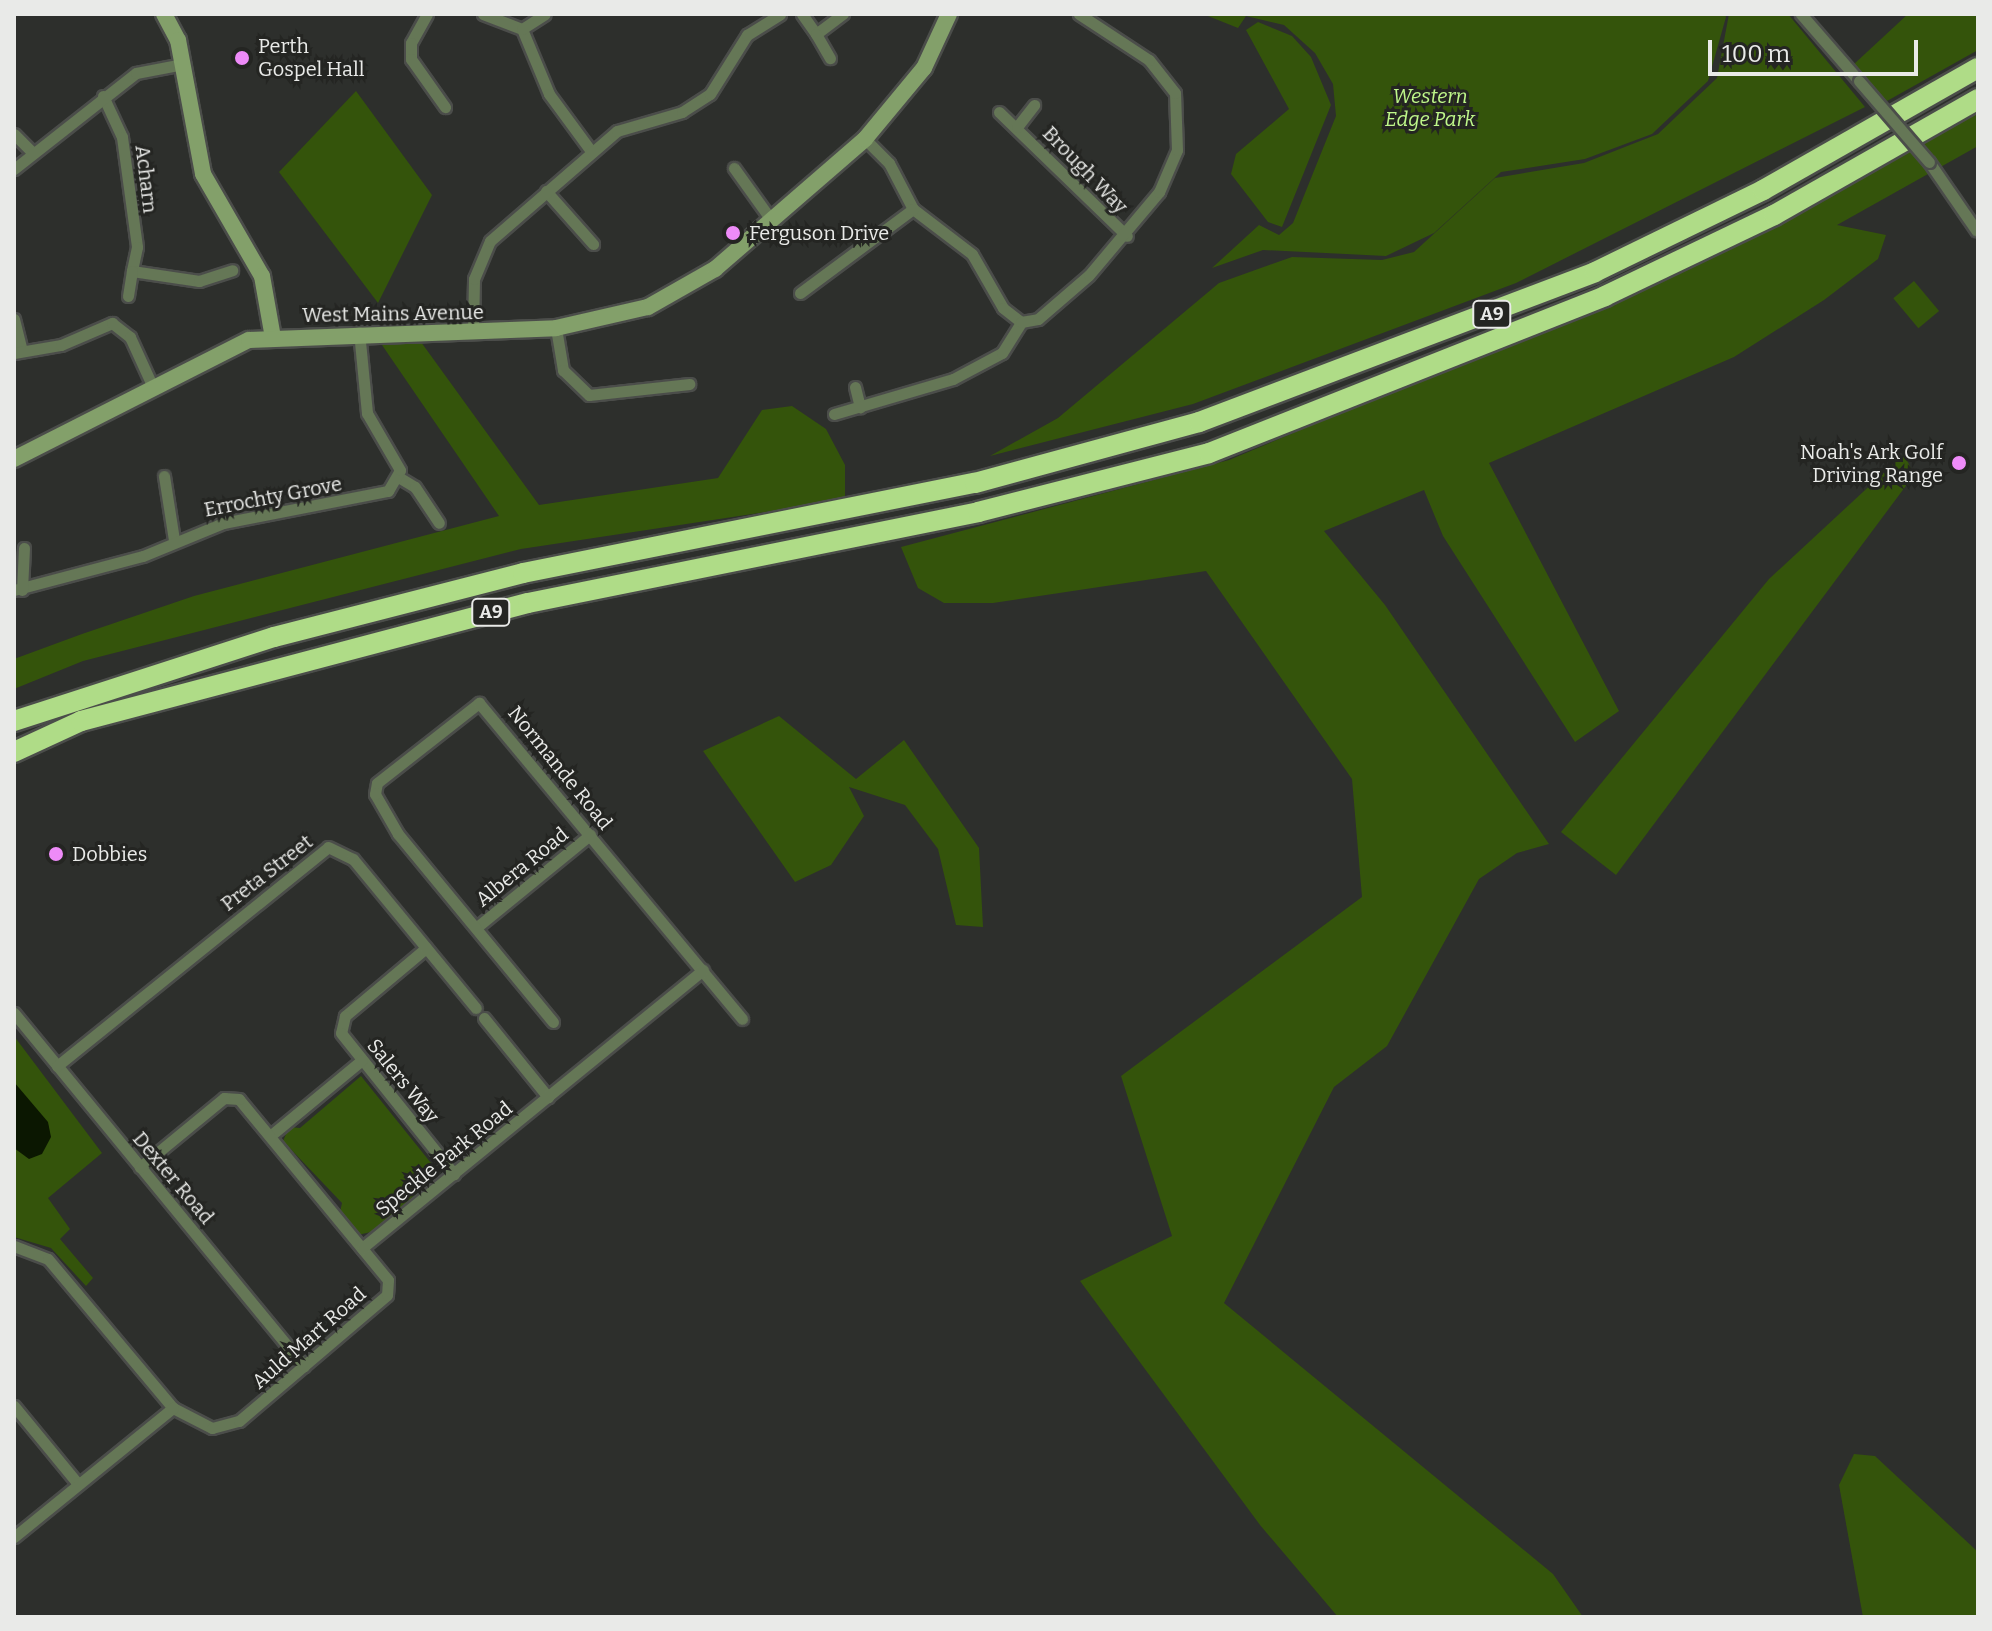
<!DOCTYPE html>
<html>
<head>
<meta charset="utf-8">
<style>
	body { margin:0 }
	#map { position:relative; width:1992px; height:1631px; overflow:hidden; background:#2d2f2c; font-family:Bitter,serif }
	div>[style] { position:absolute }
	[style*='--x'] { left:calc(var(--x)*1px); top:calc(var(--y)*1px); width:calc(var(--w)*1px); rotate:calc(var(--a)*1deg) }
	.green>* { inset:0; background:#34540b; transform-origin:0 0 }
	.water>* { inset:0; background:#0b1701 }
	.roads { filter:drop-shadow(2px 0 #4b4d4a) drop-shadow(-2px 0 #4b4d4a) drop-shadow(0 2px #4b4d4a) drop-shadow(0 -2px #4b4d4a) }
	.street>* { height:11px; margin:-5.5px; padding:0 5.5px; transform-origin:5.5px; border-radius:5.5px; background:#657756 }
	.secondary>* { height:16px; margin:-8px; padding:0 8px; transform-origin:8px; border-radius:8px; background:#83a06a }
	.highway>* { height:20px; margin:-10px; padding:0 10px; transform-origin:10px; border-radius:10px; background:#afdc87 }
	.bridges { filter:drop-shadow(2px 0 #4b4d4a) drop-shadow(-2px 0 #4b4d4a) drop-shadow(0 2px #4b4d4a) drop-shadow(0 -2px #4b4d4a) }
	.street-bridge>* { height:11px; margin:-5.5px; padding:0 5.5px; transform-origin:5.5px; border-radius:5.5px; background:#657756 }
	.dots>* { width:22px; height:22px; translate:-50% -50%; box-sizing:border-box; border:4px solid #242522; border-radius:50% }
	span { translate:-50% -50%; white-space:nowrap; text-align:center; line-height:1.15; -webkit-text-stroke:6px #242522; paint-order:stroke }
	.shield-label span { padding:2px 6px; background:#242522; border:2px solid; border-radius:6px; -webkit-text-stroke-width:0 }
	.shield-label { font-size:18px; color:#e9eae8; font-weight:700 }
	.poi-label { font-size:20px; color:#e9eae8 }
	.left { translate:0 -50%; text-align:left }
	.right { translate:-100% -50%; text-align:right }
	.park-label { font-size:20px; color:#bff88a; font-style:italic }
	.street-label { font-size:20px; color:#e9eae8 }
	.frame { position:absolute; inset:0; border:16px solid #e9eae8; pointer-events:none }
	.scale { position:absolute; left:1708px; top:40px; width:210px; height:36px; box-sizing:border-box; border:4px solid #e9eae8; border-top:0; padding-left:10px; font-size:24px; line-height:28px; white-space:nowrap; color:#e9eae8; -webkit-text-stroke:6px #242522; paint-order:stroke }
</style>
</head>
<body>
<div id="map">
	<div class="green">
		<div style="clip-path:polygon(1203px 14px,1725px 14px,1726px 17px,1708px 81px,1652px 134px,1585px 159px,1501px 172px,1434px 233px,1386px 256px,1263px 250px,1212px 268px,1259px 225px,1279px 235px,1293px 223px,1336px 116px,1333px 84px,1315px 53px,1284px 25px,1246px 16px,1238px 28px)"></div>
		<div style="clip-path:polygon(1729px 14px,1788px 14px,1865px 107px,1516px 283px,1193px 404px,990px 456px,1058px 418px,1219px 283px,1292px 257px,1382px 260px,1414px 252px,1495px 178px,1584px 163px,1658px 134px,1717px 78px)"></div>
		<div style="clip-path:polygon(1908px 14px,1978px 14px,1978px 50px,1887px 101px,1853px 65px)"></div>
		<div style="clip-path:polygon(1258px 22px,1292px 36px,1311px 57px,1331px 105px,1282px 227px,1268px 222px,1231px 174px,1236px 154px,1289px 109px,1246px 30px)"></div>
		<div style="clip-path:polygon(356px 91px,432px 195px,378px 303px,279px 172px)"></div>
		<div style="clip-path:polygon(1978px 105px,1978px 146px,1837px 225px,1886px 235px,1878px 259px,1824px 300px,1734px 357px,1489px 463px,1619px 711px,1575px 742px,1443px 536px,1424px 490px,1324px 531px,1385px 605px,1549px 844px,1517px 853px,1479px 879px,1387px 1046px,1334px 1087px,1224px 1303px,1553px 1574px,1583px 1617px,1338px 1617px,1260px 1525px,1080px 1281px,1172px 1236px,1121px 1076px,1362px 897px,1352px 779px,1206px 571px,993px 603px,944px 603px,918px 588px,901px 547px,1229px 460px,1545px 327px,1892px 161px)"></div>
		<div style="left:1914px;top:281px;width:39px;height:27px;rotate:50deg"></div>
		<div style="clip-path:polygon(421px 342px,539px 505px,718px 478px,762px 410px,792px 406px,826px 429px,845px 465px,845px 500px,521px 549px,83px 661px,14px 689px,14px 659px,82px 634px,194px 596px,499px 516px,382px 345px)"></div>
		<div style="clip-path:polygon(1904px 454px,1914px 475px,1616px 875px,1561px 832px,1769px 579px)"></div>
		<div style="clip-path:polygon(779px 716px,856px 779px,904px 740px,979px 848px,983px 927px,956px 925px,938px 849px,905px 805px,849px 787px,864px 816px,831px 865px,795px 882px,703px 751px)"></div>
		<div style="clip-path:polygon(14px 1036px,102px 1153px,48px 1198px,70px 1229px,60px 1239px,93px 1278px,86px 1286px,51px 1248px,14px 1237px)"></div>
		<div style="clip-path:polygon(361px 1076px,439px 1173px,375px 1231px,358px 1235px,340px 1212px,342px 1203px,283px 1141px,289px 1127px,300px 1128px)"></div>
		<div style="clip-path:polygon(1854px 1454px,1875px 1456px,1978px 1552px,1978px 1617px,1863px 1617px,1839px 1485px)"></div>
	</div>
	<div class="water">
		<div style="clip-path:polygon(14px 1082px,48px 1122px,51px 1137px,42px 1154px,29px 1159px,14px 1148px)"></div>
	</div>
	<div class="roads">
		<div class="street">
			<div style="--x:427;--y:14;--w:33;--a:119"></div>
			<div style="--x:411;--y:43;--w:16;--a:90"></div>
			<div style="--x:411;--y:59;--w:59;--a:54.7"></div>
			<div style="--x:483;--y:14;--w:42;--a:21"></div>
			<div style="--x:522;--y:29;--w:70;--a:67.4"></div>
			<div style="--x:549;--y:94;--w:71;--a:53.6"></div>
			<div style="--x:802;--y:14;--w:24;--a:55"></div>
			<div style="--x:816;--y:34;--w:34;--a:-37"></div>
			<div style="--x:1801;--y:14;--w:89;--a:49.1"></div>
			<div style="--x:522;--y:29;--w:27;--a:-33"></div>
			<div style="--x:816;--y:34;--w:28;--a:60"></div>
			<div style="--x:103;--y:96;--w:45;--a:65.1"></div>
			<div style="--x:122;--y:137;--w:111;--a:82.2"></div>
			<div style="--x:137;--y:247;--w:25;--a:102"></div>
			<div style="--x:132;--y:271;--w:68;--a:8.5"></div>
			<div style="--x:199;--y:281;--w:35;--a:-18"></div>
			<div style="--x:999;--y:112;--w:178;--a:44.1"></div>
			<div style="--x:1017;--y:127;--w:28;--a:-52"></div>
			<div style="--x:14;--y:134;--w:27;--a:45"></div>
			<div style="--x:865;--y:139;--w:34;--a:45"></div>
			<div style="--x:889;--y:163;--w:52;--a:62.4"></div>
			<div style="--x:913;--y:209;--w:74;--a:37.3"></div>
			<div style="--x:972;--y:254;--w:62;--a:60.1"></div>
			<div style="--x:1003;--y:308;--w:23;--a:38"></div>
			<div style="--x:1929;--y:162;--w:83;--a:55.3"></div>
			<div style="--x:734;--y:168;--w:65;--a:54.4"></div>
			<div style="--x:14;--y:169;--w:155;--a:-38.2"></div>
			<div style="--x:136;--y:73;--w:48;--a:-10.8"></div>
			<div style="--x:546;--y:191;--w:71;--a:48.4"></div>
			<div style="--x:800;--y:293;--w:141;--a:-36.6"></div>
			<div style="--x:128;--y:296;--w:25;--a:-81"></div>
			<div style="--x:14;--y:319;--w:33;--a:76"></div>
			<div style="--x:556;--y:328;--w:43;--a:80.5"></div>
			<div style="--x:563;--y:370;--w:36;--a:44"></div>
			<div style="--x:589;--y:395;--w:101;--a:-6.3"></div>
			<div style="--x:473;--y:332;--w:53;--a:-88.9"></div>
			<div style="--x:474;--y:279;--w:41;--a:-67.2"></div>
			<div style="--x:490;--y:241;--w:168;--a:-40.9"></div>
			<div style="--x:617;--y:131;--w:68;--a:-16.3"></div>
			<div style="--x:682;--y:112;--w:33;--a:-33"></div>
			<div style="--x:710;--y:94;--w:70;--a:-57.9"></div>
			<div style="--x:747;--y:35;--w:39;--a:-32"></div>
			<div style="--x:14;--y:353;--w:48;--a:-9.7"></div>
			<div style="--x:61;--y:345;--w:56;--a:-23.3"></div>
			<div style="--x:112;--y:323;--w:23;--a:38"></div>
			<div style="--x:130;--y:337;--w:53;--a:65.4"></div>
			<div style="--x:855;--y:387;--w:21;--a:76"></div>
			<div style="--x:834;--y:414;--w:124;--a:-16.4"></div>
			<div style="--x:953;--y:379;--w:55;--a:-28"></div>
			<div style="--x:1002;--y:353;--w:36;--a:-58"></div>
			<div style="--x:1021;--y:322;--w:17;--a:-10"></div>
			<div style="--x:1038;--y:319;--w:67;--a:-40.8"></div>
			<div style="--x:1089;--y:275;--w:109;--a:-49.9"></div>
			<div style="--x:1159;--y:192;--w:46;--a:-66.8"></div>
			<div style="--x:1177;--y:150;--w:57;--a:-92"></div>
			<div style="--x:1175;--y:93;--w:42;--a:-128.2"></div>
			<div style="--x:1149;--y:60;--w:84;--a:-146.7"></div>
			<div style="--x:164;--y:476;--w:65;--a:81.1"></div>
			<div style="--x:400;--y:478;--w:17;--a:31"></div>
			<div style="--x:415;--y:487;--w:43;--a:56.3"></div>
			<div style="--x:14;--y:590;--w:133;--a:-14.8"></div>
			<div style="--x:143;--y:556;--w:87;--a:-22.4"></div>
			<div style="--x:223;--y:523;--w:168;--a:-11"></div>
			<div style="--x:388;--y:491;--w:24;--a:-60"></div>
			<div style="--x:400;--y:470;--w:66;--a:-120.1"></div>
			<div style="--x:367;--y:413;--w:81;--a:-95.6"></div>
			<div style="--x:22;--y:590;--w:42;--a:-87.3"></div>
			<div style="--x:477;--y:927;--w:146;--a:-39.2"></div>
			<div style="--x:426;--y:948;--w:106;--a:140"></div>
			<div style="--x:345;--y:1016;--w:17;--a:103"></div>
			<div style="--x:341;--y:1033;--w:181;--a:51.3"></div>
			<div style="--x:14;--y:1013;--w:457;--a:50.6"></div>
			<div style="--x:484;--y:1018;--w:102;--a:51"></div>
			<div style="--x:553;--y:1022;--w:244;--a:-129.5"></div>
			<div style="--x:398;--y:834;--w:46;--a:-119.9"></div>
			<div style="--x:375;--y:794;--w:11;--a:-80"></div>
			<div style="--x:377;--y:783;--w:130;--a:-38.1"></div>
			<div style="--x:479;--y:703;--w:411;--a:50.2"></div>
			<div style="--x:57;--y:1066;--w:348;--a:-38.9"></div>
			<div style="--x:328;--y:847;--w:28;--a:26"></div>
			<div style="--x:353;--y:859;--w:193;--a:50.5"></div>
			<div style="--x:270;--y:1136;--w:119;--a:-39.6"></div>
			<div style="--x:14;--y:1246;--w:36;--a:21"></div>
			<div style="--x:48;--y:1259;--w:194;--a:50"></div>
			<div style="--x:173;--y:1408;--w:44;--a:27.1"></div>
			<div style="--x:212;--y:1428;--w:28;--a:-15"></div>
			<div style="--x:239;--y:1421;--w:194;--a:-40.4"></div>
			<div style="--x:387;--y:1295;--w:15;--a:-86"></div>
			<div style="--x:388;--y:1280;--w:234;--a:-129.5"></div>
			<div style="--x:239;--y:1099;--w:15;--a:-176"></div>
			<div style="--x:224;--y:1098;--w:109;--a:140.6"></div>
			<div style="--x:362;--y:1248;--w:440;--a:-39.2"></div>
			<div style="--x:14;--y:1406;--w:101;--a:50.6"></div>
			<div style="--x:14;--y:1537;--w:205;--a:-39.1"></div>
		</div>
		<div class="secondary">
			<div style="--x:164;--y:14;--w:30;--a:62"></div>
			<div style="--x:178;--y:40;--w:136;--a:79.4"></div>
			<div style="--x:203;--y:174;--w:118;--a:60"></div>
			<div style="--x:262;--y:276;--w:63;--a:79.9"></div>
			<div style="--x:14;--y:459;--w:263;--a:-26.9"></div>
			<div style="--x:249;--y:340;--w:307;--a:-2.2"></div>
			<div style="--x:556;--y:328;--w:94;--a:-12.9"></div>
			<div style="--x:648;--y:307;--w:77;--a:-29.6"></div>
			<div style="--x:715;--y:269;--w:198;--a:-40.9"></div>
			<div style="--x:865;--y:139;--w:92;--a:-50.3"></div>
			<div style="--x:924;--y:68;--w:60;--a:-65.2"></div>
		</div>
		<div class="highway">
			<div style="--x:14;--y:721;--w:273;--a:-17.9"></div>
			<div style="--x:274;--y:637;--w:257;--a:-14.4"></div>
			<div style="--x:523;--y:573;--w:461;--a:-11.3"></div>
			<div style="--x:975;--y:483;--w:232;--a:-15.2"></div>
			<div style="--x:1199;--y:422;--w:423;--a:-20.7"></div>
			<div style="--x:1595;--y:272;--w:187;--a:-26"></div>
			<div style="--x:1763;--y:190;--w:247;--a:-29.6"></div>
			<div style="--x:14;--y:752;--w:74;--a:-24.8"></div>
			<div style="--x:81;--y:721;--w:462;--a:-14.8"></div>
			<div style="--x:528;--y:603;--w:459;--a:-11.4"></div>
			<div style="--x:978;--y:512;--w:238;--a:-14.3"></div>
			<div style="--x:1209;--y:453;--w:426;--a:-21.6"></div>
			<div style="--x:1605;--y:296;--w:187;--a:-25.6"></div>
			<div style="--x:1774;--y:215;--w:235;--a:-29.6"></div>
		</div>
	</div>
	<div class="bridges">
		<div class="street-bridge">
			<div style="--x:1859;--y:81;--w:107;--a:49.2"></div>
		</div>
	</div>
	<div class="dots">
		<div style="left:242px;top:58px;background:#ee8bf8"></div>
		<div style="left:733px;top:233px;background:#ee8bf8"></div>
		<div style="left:1959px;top:463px;background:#ee8bf8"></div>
		<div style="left:56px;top:854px;background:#ee8bf8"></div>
	</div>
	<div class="shield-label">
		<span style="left:1492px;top:314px">A9</span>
		<span style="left:491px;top:612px">A9</span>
	</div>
	<div class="poi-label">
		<span class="left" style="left:258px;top:58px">Perth<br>Gospel Hall</span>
		<span class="left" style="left:749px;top:233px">Ferguson Drive</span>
		<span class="right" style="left:1943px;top:464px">Noah's Ark Golf<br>Driving Range</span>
		<span class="left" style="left:72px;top:854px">Dobbies</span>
	</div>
	<div class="park-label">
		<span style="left:1430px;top:108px">Western<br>Edge Park</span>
	</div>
	<div class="street-label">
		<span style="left:1085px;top:170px;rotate:46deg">Brough Way</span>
		<span style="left:146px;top:179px;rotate:83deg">Acharn</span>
		<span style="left:393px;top:314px;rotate:-1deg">West Mains Avenue</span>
		<span style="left:273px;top:497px;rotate:-11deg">Errochty Grove</span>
		<span style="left:560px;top:768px;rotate:51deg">Normande Road</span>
		<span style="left:522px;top:867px;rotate:-39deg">Albera Road</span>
		<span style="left:267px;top:873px;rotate:-38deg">Preta Street</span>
		<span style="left:403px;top:1081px;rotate:51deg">Salers Way</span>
		<span style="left:444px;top:1159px;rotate:-39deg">Speckle Park Road</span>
		<span style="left:173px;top:1178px;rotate:50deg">Dexter Road</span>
		<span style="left:309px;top:1338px;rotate:-41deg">Auld Mart Road</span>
	</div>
	<div class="frame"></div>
	<div class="scale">100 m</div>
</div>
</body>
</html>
